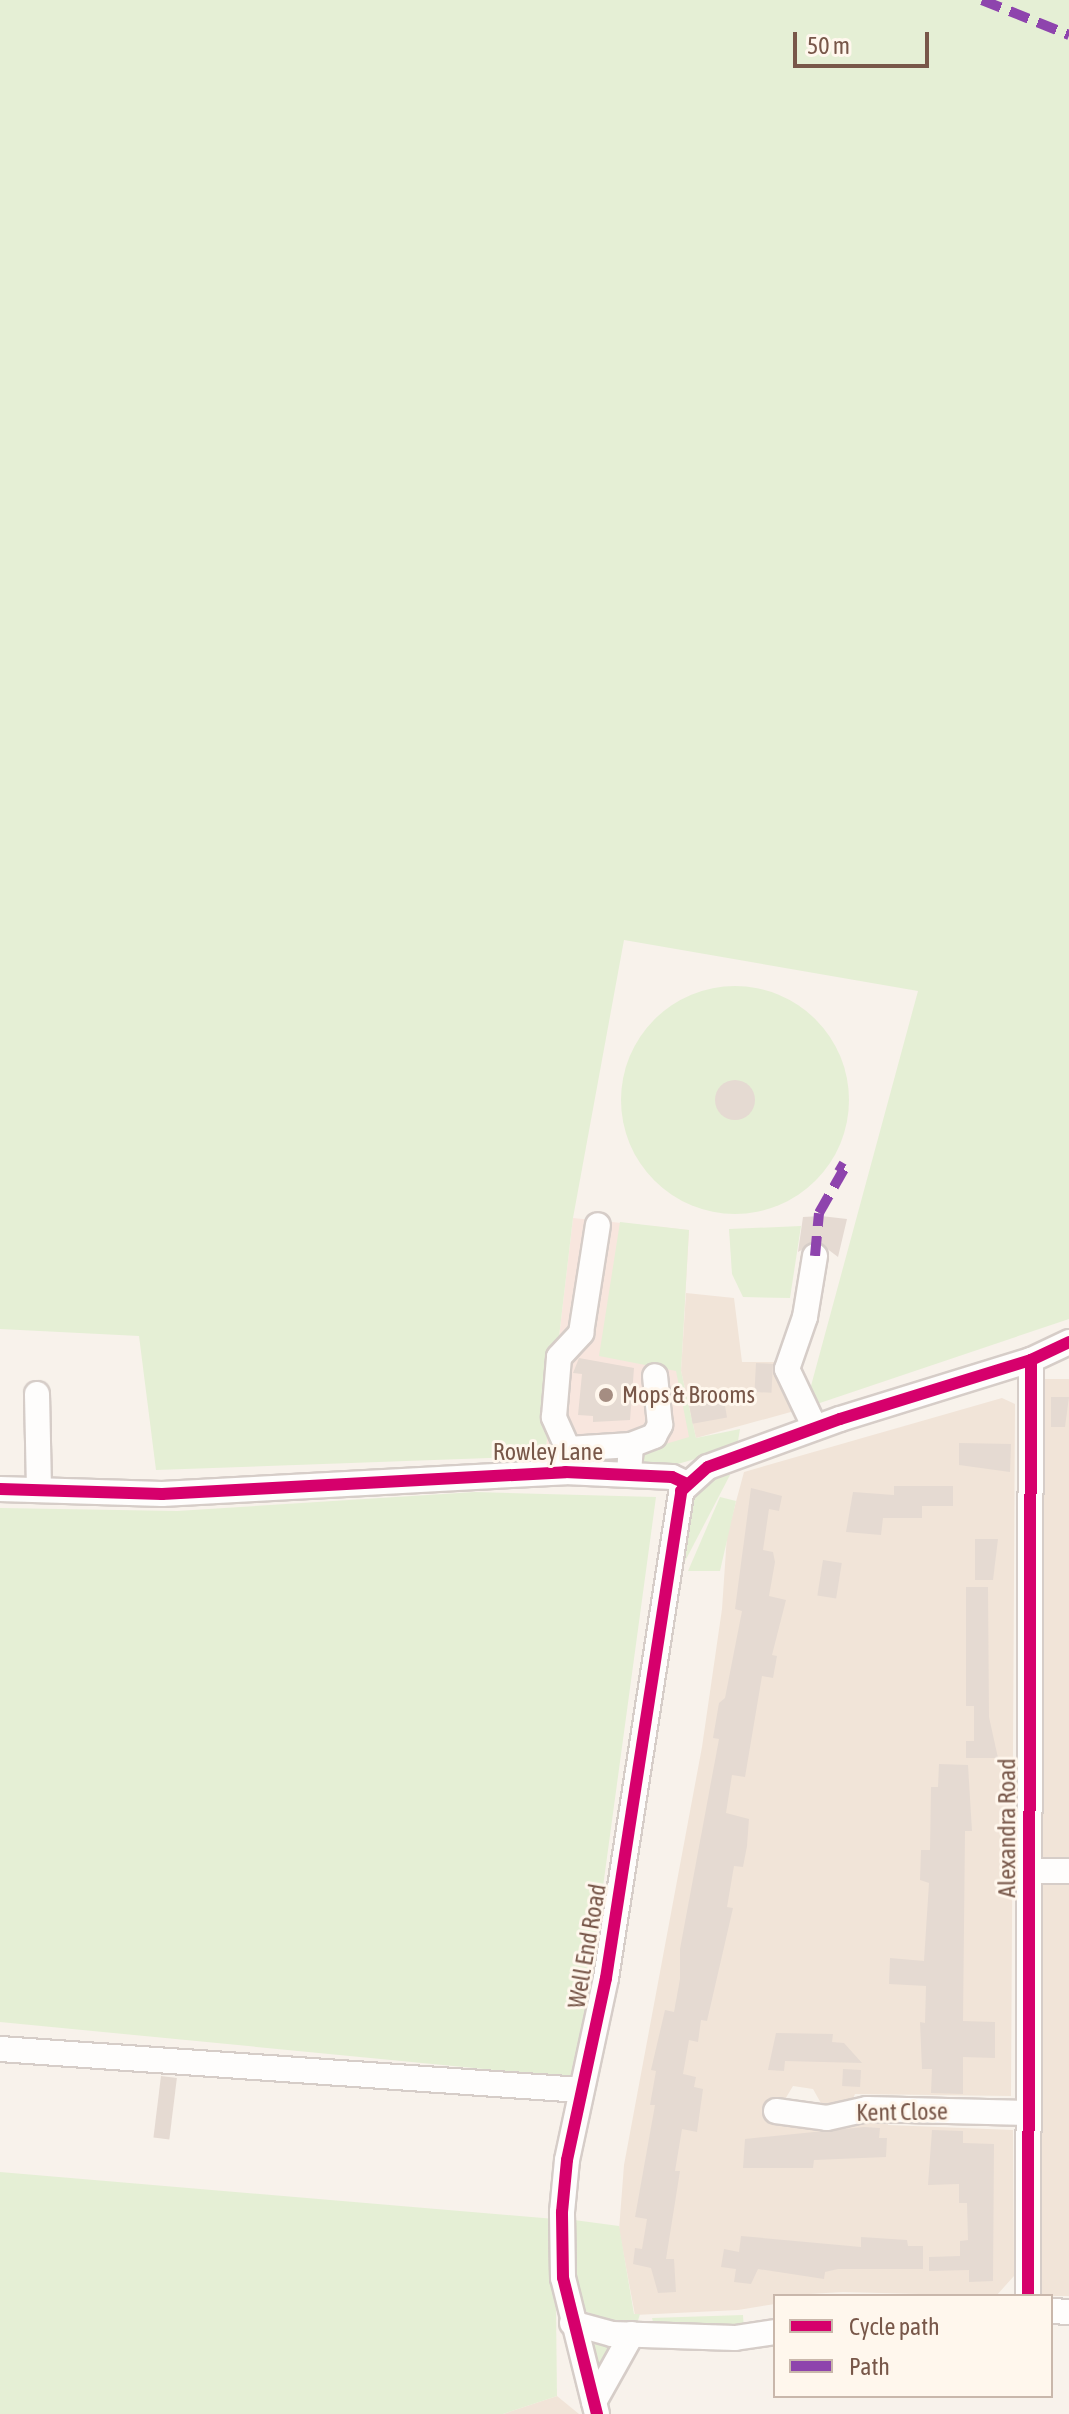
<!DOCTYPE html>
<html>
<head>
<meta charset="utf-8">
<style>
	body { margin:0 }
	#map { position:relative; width:1069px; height:2414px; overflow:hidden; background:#f8f2eb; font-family:"Asap Condensed",sans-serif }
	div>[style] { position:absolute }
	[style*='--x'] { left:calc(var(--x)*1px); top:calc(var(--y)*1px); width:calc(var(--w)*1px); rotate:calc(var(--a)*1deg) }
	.residential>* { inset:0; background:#f1e4d8; transform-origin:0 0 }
	.commercial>* { inset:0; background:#f8e6de }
	.green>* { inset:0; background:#e5efd5 }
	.round { border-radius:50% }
	.building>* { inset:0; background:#e5dad2; transform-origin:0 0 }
	.roads { filter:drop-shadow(2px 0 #d6cdc8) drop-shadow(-2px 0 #d6cdc8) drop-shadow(0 2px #d6cdc8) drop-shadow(0 -2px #d6cdc8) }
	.minor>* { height:24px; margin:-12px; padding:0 12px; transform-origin:12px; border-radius:12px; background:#fefdfc }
	.quiet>* { height:10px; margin-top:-5px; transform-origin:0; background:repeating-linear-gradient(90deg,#8e44ad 0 20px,transparent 0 30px) }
	.cycleway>* { height:12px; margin:-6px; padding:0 6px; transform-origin:6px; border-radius:6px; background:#d6006c }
	.dots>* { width:22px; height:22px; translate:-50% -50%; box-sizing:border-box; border:4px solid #fff7ed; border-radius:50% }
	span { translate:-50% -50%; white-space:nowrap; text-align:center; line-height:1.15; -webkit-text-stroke:6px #fff7ed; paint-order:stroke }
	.poi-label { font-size:24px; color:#785749 }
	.left { translate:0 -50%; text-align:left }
	.street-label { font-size:24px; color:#785749 }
	.legend { position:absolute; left:773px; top:2294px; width:280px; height:104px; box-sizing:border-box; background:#fff7ed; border:2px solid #c9b7ab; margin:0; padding:10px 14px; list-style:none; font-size:24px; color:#785749 }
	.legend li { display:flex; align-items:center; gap:16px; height:40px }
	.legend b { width:40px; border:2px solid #c9b7ab }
	.scale { position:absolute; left:793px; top:32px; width:136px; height:36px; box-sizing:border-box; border:4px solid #785749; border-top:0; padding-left:10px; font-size:24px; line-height:28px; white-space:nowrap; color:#785749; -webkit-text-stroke:6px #fff7ed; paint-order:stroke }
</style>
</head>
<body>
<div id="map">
	<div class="residential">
		<div style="clip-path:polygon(686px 1293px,734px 1298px,742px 1362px,776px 1362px,798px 1410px,696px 1438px,681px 1371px)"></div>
		<div style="left:1069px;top:1379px;width:917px;height:31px;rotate:90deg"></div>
		<div style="clip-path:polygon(1002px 1398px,1015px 1404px,1011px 2096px,855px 2094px,852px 2101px,822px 2105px,813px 2089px,793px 2086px,784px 2101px,888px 2118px,888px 2125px,1013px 2130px,1014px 2276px,996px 2296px,843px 2292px,775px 2296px,775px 2304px,738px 2310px,635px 2315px,619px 2230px,624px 2165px,702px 1747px,722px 1609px,727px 1535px,744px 1472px)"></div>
		<div style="clip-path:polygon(557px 2396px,579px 2414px,503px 2414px)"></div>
	</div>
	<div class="commercial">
		<div style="clip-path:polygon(573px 1218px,689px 1230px,681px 1371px,695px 1436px,620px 1461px,545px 1456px)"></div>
	</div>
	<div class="green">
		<div style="clip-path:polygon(0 0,1069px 0,1069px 1319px,805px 1408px,918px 991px,624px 940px,573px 1218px,545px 1456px,156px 1470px,139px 1336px,0 1329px)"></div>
		<div class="round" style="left:621px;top:986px;width:228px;height:228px"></div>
		<div style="clip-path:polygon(620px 1222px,689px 1230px,681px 1371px,696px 1438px,740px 1429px,737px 1447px,674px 1465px,640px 1462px,642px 1451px,689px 1437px,676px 1371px,599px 1356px)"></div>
		<div style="clip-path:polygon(801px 1226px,790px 1298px,743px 1297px,732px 1274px,729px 1229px)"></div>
		<div style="clip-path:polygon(727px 1470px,730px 1475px,682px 1567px,685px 1516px,696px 1487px)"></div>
		<div style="clip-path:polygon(475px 1492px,656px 1497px,577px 2078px,0 2022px,0 1508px,177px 1511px)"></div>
		<div style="clip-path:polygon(720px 1497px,736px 1501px,720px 1571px,688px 1571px)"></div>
		<div style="clip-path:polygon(0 2172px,555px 2219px,557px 2396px,503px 2414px,0 2414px)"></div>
		<div style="clip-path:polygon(574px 2220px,619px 2226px,634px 2314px,640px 2314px,637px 2324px,614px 2324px,583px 2310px,576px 2284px)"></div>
		<div style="clip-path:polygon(743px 2315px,744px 2330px,654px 2326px,652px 2318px)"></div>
		<div style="clip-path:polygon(590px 2336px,615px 2344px,599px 2367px,597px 2366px)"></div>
	</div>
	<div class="building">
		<div class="round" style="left:715px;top:1080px;width:40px;height:40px"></div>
		<div style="clip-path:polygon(821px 1216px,847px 1219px,838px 1257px,817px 1241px,798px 1252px,803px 1217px)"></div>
		<div style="clip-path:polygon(579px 1358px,634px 1368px,630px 1420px,593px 1422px,593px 1416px,578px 1415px,582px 1374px,573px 1373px)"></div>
		<div style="left:756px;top:1363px;width:17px;height:29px;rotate:3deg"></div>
		<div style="left:722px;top:1389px;width:29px;height:35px;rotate:80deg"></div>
		<div style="clip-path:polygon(1051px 1397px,1069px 1397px,1065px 1427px,1051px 1427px)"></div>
		<div style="clip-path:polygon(959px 1443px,1011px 1444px,1010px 1472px,959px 1465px)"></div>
		<div style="clip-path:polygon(894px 1486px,953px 1486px,953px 1506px,922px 1506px,922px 1518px,883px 1518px,881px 1535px,846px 1532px,853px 1492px,894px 1495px)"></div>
		<div style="clip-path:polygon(751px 1488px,782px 1496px,779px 1511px,769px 1509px,763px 1550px,773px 1552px,775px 1562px,769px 1596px,786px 1600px,772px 1655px,777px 1656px,773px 1678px,762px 1676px,745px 1777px,732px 1775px,726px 1813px,749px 1819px,747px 1846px,743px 1867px,734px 1866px,727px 1907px,733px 1908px,707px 2021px,701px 2020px,698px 2042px,689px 2040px,683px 2074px,696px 2077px,694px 2087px,703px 2089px,697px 2132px,682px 2129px,675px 2171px,680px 2171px,666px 2259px,674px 2259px,676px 2292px,658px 2293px,651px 2268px,633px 2264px,635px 2248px,642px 2249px,647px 2219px,635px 2217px,655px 2105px,650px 2105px,656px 2071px,651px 2070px,665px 2010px,674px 2012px,680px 1979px,680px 1949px,719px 1739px,713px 1738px,719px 1703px,725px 1698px,742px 1611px,735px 1609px)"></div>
		<div style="clip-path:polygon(975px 1539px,998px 1539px,993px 1580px,975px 1580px)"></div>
		<div style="left:823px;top:1560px;width:19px;height:36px;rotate:9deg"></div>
		<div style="clip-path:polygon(966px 1587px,988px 1587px,989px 1717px,998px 1758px,966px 1758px,966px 1741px,974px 1741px,974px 1706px,966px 1706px)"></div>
		<div style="clip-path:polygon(939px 1764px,968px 1765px,972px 1831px,965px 1831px,963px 2021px,995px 2022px,995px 2058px,963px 2057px,963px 2094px,931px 2093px,932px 2069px,922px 2069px,920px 2022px,925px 2023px,926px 1986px,889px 1984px,890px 1958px,924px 1961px,929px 1883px,920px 1880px,921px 1850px,930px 1850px,931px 1787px,938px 1787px)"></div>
		<div style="clip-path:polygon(776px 2033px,833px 2034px,832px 2042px,844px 2043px,862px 2063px,785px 2061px,784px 2071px,768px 2070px)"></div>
		<div style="left:843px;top:2069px;width:18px;height:17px;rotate:3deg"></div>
		<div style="left:161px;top:2076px;width:16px;height:62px;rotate:7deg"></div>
		<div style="clip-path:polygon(864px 2127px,880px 2128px,879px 2138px,887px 2138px,886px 2157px,814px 2160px,813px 2168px,743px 2168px,745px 2139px)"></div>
		<div style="clip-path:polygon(932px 2130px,963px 2131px,963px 2143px,994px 2144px,993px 2281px,969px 2282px,969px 2270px,929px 2271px,929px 2257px,960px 2256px,960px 2241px,968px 2240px,967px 2203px,959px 2203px,959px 2184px,928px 2185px)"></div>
		<div style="clip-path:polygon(741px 2236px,861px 2247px,861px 2237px,907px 2240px,908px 2246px,923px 2246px,923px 2269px,838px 2269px,825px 2272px,824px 2279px,758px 2269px,751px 2284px,734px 2282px,736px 2269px,721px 2267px,724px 2249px,739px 2252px)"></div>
	</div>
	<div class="roads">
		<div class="minor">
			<div style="--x:815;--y:1256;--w:62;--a:99.3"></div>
			<div style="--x:805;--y:1317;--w:55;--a:109.1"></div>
			<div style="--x:787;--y:1369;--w:65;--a:64.6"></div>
			<div style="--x:37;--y:1394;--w:95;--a:88.8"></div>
			<div style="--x:631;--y:1445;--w:25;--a:-21"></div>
			<div style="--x:654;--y:1436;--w:13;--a:-61"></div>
			<div style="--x:660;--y:1425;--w:49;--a:-95.8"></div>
			<div style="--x:568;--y:1449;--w:35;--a:-114"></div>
			<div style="--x:554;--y:1417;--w:60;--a:-85.2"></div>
			<div style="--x:559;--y:1357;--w:33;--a:-47"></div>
			<div style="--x:581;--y:1333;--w:109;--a:-81.1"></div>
			<div style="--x:566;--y:1463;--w:14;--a:-82"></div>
			<div style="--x:568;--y:1449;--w:63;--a:-3.6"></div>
			<div style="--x:631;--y:1445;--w:29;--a:94"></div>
			<div style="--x:0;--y:1489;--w:162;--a:1.8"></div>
			<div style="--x:162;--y:1494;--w:404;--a:-3.1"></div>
			<div style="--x:565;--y:1472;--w:107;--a:2.7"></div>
			<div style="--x:672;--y:1477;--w:14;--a:25"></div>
			<div style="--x:1029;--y:1871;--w:40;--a:0"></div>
			<div style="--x:0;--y:2049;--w:582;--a:4.04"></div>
			<div style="--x:776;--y:2111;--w:51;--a:7.8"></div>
			<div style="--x:827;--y:2118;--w:41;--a:-12.7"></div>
			<div style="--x:867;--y:2109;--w:161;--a:1.4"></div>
			<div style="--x:1028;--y:2296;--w:936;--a:-89.82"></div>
			<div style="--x:1051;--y:2311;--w:18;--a:3"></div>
			<div style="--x:572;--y:2323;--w:41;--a:15.4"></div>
			<div style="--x:612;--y:2334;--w:123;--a:1.9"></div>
			<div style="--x:735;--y:2338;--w:40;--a:-8.5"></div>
			<div style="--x:594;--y:2402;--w:78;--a:-60.8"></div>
			<div style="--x:597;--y:2414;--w:140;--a:-104"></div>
			<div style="--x:563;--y:2278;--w:66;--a:-90.9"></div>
			<div style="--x:562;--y:2212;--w:52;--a:-84.5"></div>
			<div style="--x:567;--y:2160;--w:186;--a:-77.9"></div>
			<div style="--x:606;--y:1978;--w:493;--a:-81.2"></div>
			<div style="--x:681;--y:1491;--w:36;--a:-42"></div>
			<div style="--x:708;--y:1467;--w:140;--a:-20"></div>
			<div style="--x:840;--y:1419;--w:200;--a:-17.2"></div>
			<div style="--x:1031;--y:1360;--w:42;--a:-25.3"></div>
		</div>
	</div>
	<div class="quiet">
		<div style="--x:982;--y:0;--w:94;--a:21.9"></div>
		<div style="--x:815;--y:1256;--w:43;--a:-84.7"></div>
		<div style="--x:819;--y:1213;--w:51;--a:-60.4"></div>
		<div style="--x:844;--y:1169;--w:8;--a:-150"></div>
	</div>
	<div class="cycleway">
		<div style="--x:0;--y:1489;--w:162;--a:1.8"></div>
		<div style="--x:162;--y:1494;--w:404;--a:-3.1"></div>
		<div style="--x:565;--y:1472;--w:107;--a:2.7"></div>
		<div style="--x:672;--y:1477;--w:14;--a:25"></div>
		<div style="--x:1028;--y:2296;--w:936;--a:-89.82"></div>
		<div style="--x:597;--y:2414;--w:140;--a:-104"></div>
		<div style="--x:563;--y:2278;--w:66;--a:-90.9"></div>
		<div style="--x:562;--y:2212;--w:52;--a:-84.5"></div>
		<div style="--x:567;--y:2160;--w:186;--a:-77.9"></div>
		<div style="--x:606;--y:1978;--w:493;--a:-81.2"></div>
		<div style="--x:681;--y:1491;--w:36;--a:-42"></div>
		<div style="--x:708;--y:1467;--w:140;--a:-20"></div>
		<div style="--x:840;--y:1419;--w:200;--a:-17.2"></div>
		<div style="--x:1031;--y:1360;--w:42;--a:-25.3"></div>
	</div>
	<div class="dots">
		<div style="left:606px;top:1395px;background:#a58d82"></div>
	</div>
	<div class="poi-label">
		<span class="left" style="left:622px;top:1395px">Mops &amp; Brooms</span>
	</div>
	<div class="street-label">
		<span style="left:548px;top:1452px">Rowley Lane</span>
		<span style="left:1007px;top:1828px;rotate:-90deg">Alexandra Road</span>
		<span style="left:587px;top:1946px;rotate:-80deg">Well End Road</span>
		<span style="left:902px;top:2112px;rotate:-1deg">Kent Close</span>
	</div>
	<ul class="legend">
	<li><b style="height:10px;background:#d6006c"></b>Cycle path</li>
	<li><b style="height:10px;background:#8e44ad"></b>Path</li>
	</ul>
	<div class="scale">50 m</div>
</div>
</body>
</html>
